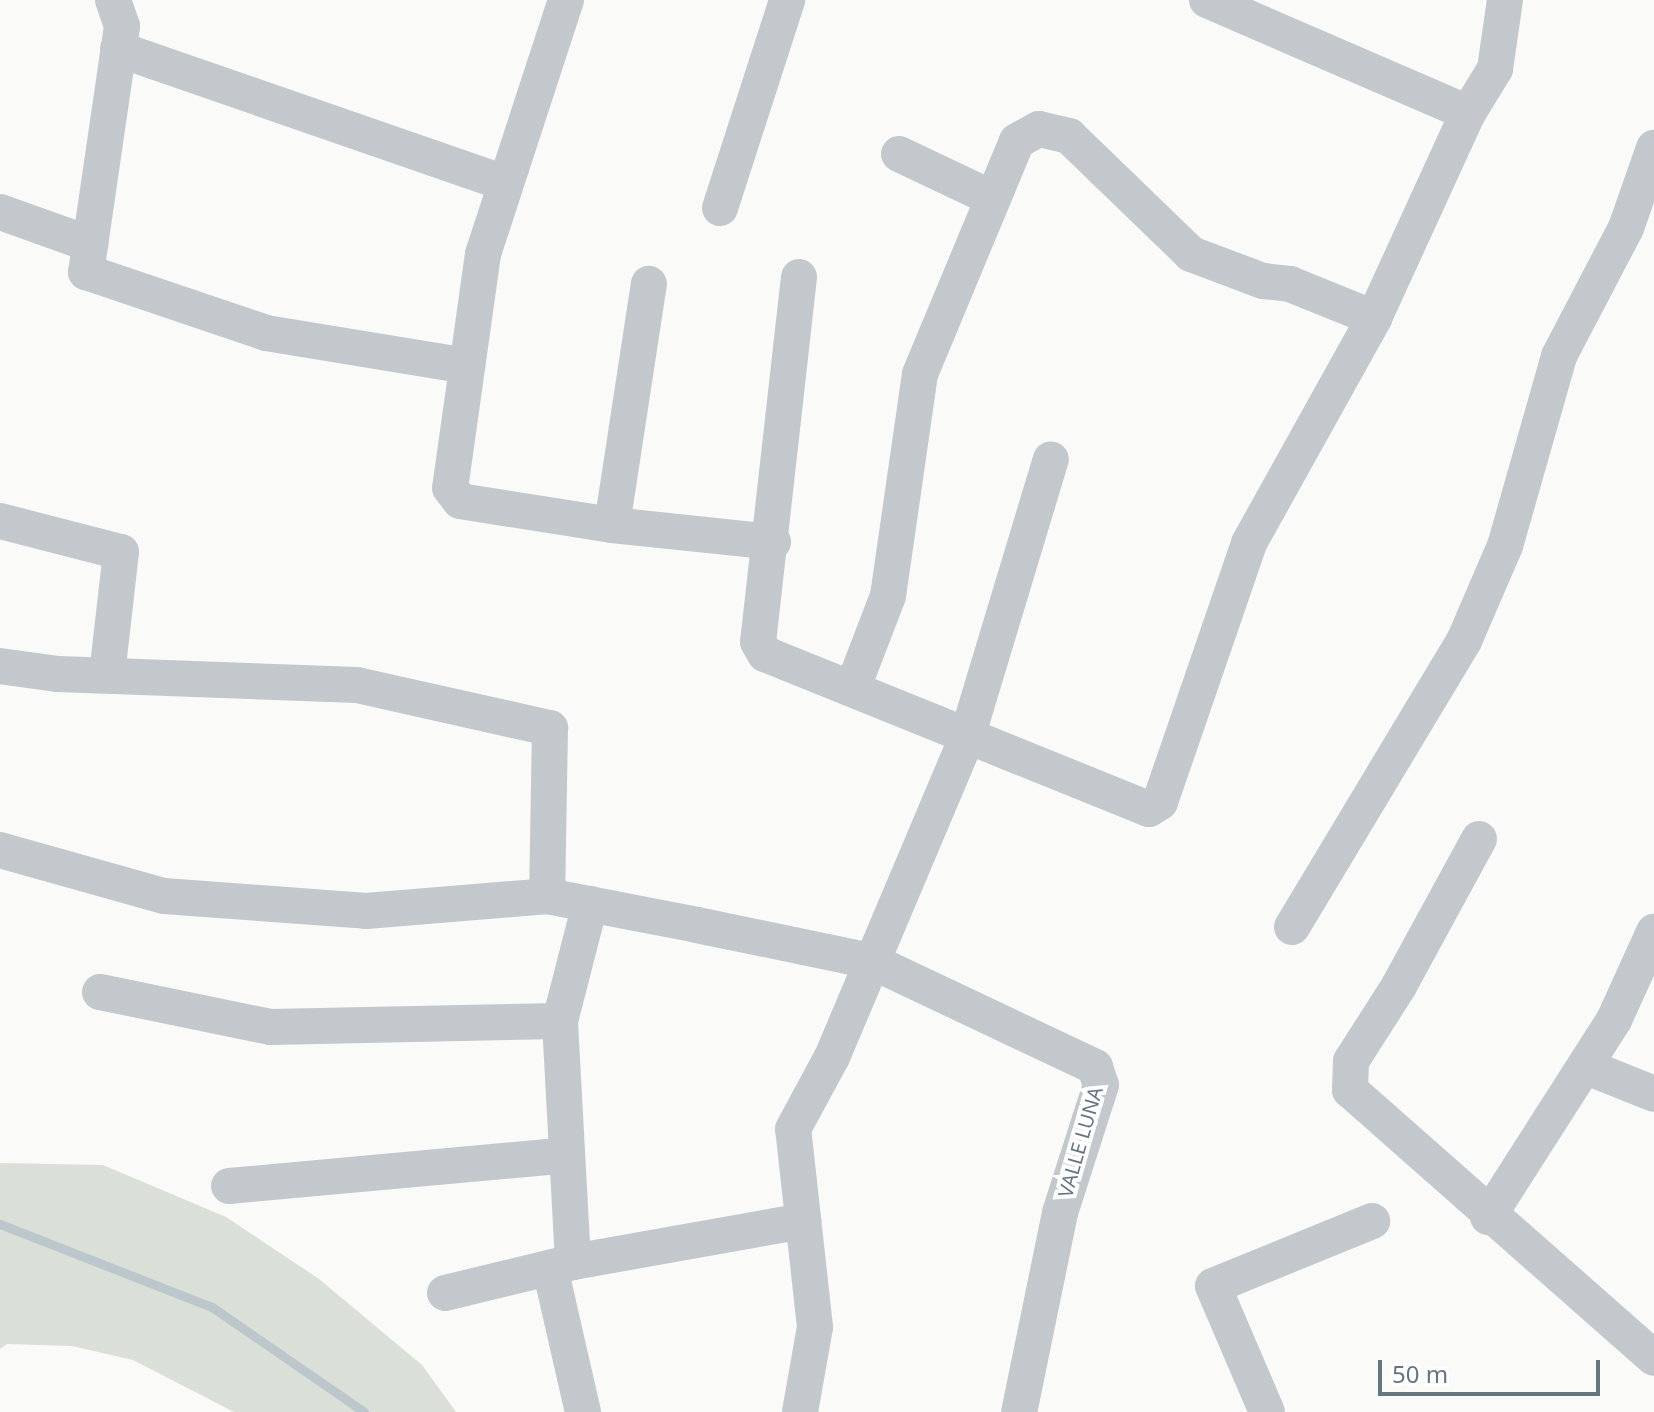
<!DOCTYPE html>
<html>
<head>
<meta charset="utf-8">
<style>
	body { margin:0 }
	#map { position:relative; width:1654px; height:1412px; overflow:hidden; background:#fafaf8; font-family:"Noto Sans",sans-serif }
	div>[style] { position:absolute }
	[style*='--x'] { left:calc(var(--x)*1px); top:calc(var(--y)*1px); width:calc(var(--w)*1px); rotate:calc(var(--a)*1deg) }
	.green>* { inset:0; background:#dadfd7 }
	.stream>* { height:9px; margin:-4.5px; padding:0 4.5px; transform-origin:4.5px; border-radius:4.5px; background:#bbc7cb }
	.minor>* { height:36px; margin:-18px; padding:0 18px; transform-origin:18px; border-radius:18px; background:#c3c8cc }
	span { translate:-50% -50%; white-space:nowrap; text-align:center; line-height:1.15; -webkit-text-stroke:8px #fff; paint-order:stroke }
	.street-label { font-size:20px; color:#657683 }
	.scale { position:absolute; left:1378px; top:1360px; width:222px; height:36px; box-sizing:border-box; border:4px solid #657683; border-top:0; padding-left:10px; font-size:24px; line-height:28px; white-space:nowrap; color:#657683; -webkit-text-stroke:6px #fff; paint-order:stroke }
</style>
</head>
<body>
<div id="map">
	<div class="green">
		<div style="clip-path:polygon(0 1163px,103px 1165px,226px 1217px,319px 1279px,422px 1365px,456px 1412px,234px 1412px,133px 1360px,72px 1346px,7px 1344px,0 1349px)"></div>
	</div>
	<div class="stream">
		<div style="--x:0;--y:1224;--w:228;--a:21.4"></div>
		<div style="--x:212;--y:1307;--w:185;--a:34.6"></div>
	</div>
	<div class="minor">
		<div style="--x:113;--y:0;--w:28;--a:71"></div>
		<div style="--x:122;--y:26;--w:249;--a:98.3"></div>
		<div style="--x:86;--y:272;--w:190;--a:18.7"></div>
		<div style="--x:266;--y:333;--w:204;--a:9.3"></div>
		<div style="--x:566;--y:0;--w:267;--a:108.1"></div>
		<div style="--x:483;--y:254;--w:236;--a:98"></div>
		<div style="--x:450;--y:488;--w:16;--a:52"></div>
		<div style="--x:460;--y:501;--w:154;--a:9"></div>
		<div style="--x:612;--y:525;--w:162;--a:6"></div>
		<div style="--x:1207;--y:0;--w:284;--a:23.4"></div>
		<div style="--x:118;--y:49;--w:410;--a:19.1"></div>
		<div style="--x:899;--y:154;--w:101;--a:25.3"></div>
		<div style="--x:720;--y:208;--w:219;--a:-72.1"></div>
		<div style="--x:0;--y:212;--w:96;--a:19.6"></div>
		<div style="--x:799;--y:277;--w:367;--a:96.4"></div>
		<div style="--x:758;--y:642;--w:14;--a:60"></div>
		<div style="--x:765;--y:654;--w:414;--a:22"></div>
		<div style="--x:1149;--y:809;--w:13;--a:-32"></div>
		<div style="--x:1160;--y:802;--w:274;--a:-71"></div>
		<div style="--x:1249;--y:543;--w:257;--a:-60.9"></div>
		<div style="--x:1374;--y:318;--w:226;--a:-65.4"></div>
		<div style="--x:1468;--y:113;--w:52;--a:-58.5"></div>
		<div style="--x:1495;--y:69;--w:70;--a:-81.8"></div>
		<div style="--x:0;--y:521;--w:125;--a:14.4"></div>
		<div style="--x:121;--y:552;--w:124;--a:96.5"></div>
		<div style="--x:612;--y:525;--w:244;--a:-81.3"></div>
		<div style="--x:0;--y:666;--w:59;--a:7.9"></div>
		<div style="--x:58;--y:674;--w:299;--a:2.1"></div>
		<div style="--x:357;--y:685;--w:198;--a:12.6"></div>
		<div style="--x:550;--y:728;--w:168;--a:91"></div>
		<div style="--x:853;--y:687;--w:97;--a:-69"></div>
		<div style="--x:888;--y:596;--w:224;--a:-81.8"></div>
		<div style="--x:920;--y:374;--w:252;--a:-67.4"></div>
		<div style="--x:1017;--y:141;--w:25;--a:-29"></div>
		<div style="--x:1039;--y:129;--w:31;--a:13"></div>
		<div style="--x:1069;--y:136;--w:170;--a:44"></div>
		<div style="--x:1191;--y:254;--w:77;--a:20.6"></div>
		<div style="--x:1263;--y:281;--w:27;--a:6"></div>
		<div style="--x:1290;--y:284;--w:91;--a:22"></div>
		<div style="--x:1479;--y:839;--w:167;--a:118.6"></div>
		<div style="--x:1399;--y:986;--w:89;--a:122.6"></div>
		<div style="--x:1351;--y:1061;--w:29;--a:92"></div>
		<div style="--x:1350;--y:1090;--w:405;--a:41.4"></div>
		<div style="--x:0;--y:850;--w:170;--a:15.7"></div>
		<div style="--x:164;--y:896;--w:203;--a:4.2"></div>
		<div style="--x:366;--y:911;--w:182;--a:-4.7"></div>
		<div style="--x:547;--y:896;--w:153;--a:10.9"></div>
		<div style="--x:697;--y:925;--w:178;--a:11.7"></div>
		<div style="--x:871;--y:961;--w:248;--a:25.3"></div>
		<div style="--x:1095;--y:1067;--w:19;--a:72"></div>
		<div style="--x:1101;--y:1085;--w:134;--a:107.8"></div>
		<div style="--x:1060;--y:1213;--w:203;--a:101.6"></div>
		<div style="--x:1292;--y:927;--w:334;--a:-59"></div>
		<div style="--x:1464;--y:641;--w:103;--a:-66.7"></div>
		<div style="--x:1505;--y:546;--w:198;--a:-74.1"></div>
		<div style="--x:1559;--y:356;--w:144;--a:-62.4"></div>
		<div style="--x:1626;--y:228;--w:85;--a:-70.7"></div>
		<div style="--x:100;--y:992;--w:174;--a:11.6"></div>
		<div style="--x:270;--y:1027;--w:290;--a:-1.2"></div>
		<div style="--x:1587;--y:1067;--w:72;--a:21.9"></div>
		<div style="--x:229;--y:1186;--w:339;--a:-5.2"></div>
		<div style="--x:1488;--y:1217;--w:234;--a:-57.4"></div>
		<div style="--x:1614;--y:1020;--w:97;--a:-65.6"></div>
		<div style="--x:573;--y:1262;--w:241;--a:-93.1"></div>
		<div style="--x:560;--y:1021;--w:121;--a:-75.6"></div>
		<div style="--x:550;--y:1268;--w:148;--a:77.1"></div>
		<div style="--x:445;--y:1293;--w:132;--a:-13.6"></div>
		<div style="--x:573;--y:1262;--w:234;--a:-10.1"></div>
		<div style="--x:800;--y:1412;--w:86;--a:-80"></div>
		<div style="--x:815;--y:1327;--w:199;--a:-96.3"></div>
		<div style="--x:793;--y:1129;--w:82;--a:-61.6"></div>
		<div style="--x:832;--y:1057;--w:347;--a:-67.1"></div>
		<div style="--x:967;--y:737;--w:290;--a:-73.2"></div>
		<div style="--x:1267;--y:1412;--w:137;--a:-113.2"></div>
		<div style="--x:1213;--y:1286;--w:172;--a:-22.2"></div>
	</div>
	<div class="street-label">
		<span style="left:1080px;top:1142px;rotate:-74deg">VALLE LUNA</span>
	</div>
	<div class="scale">50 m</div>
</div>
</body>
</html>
